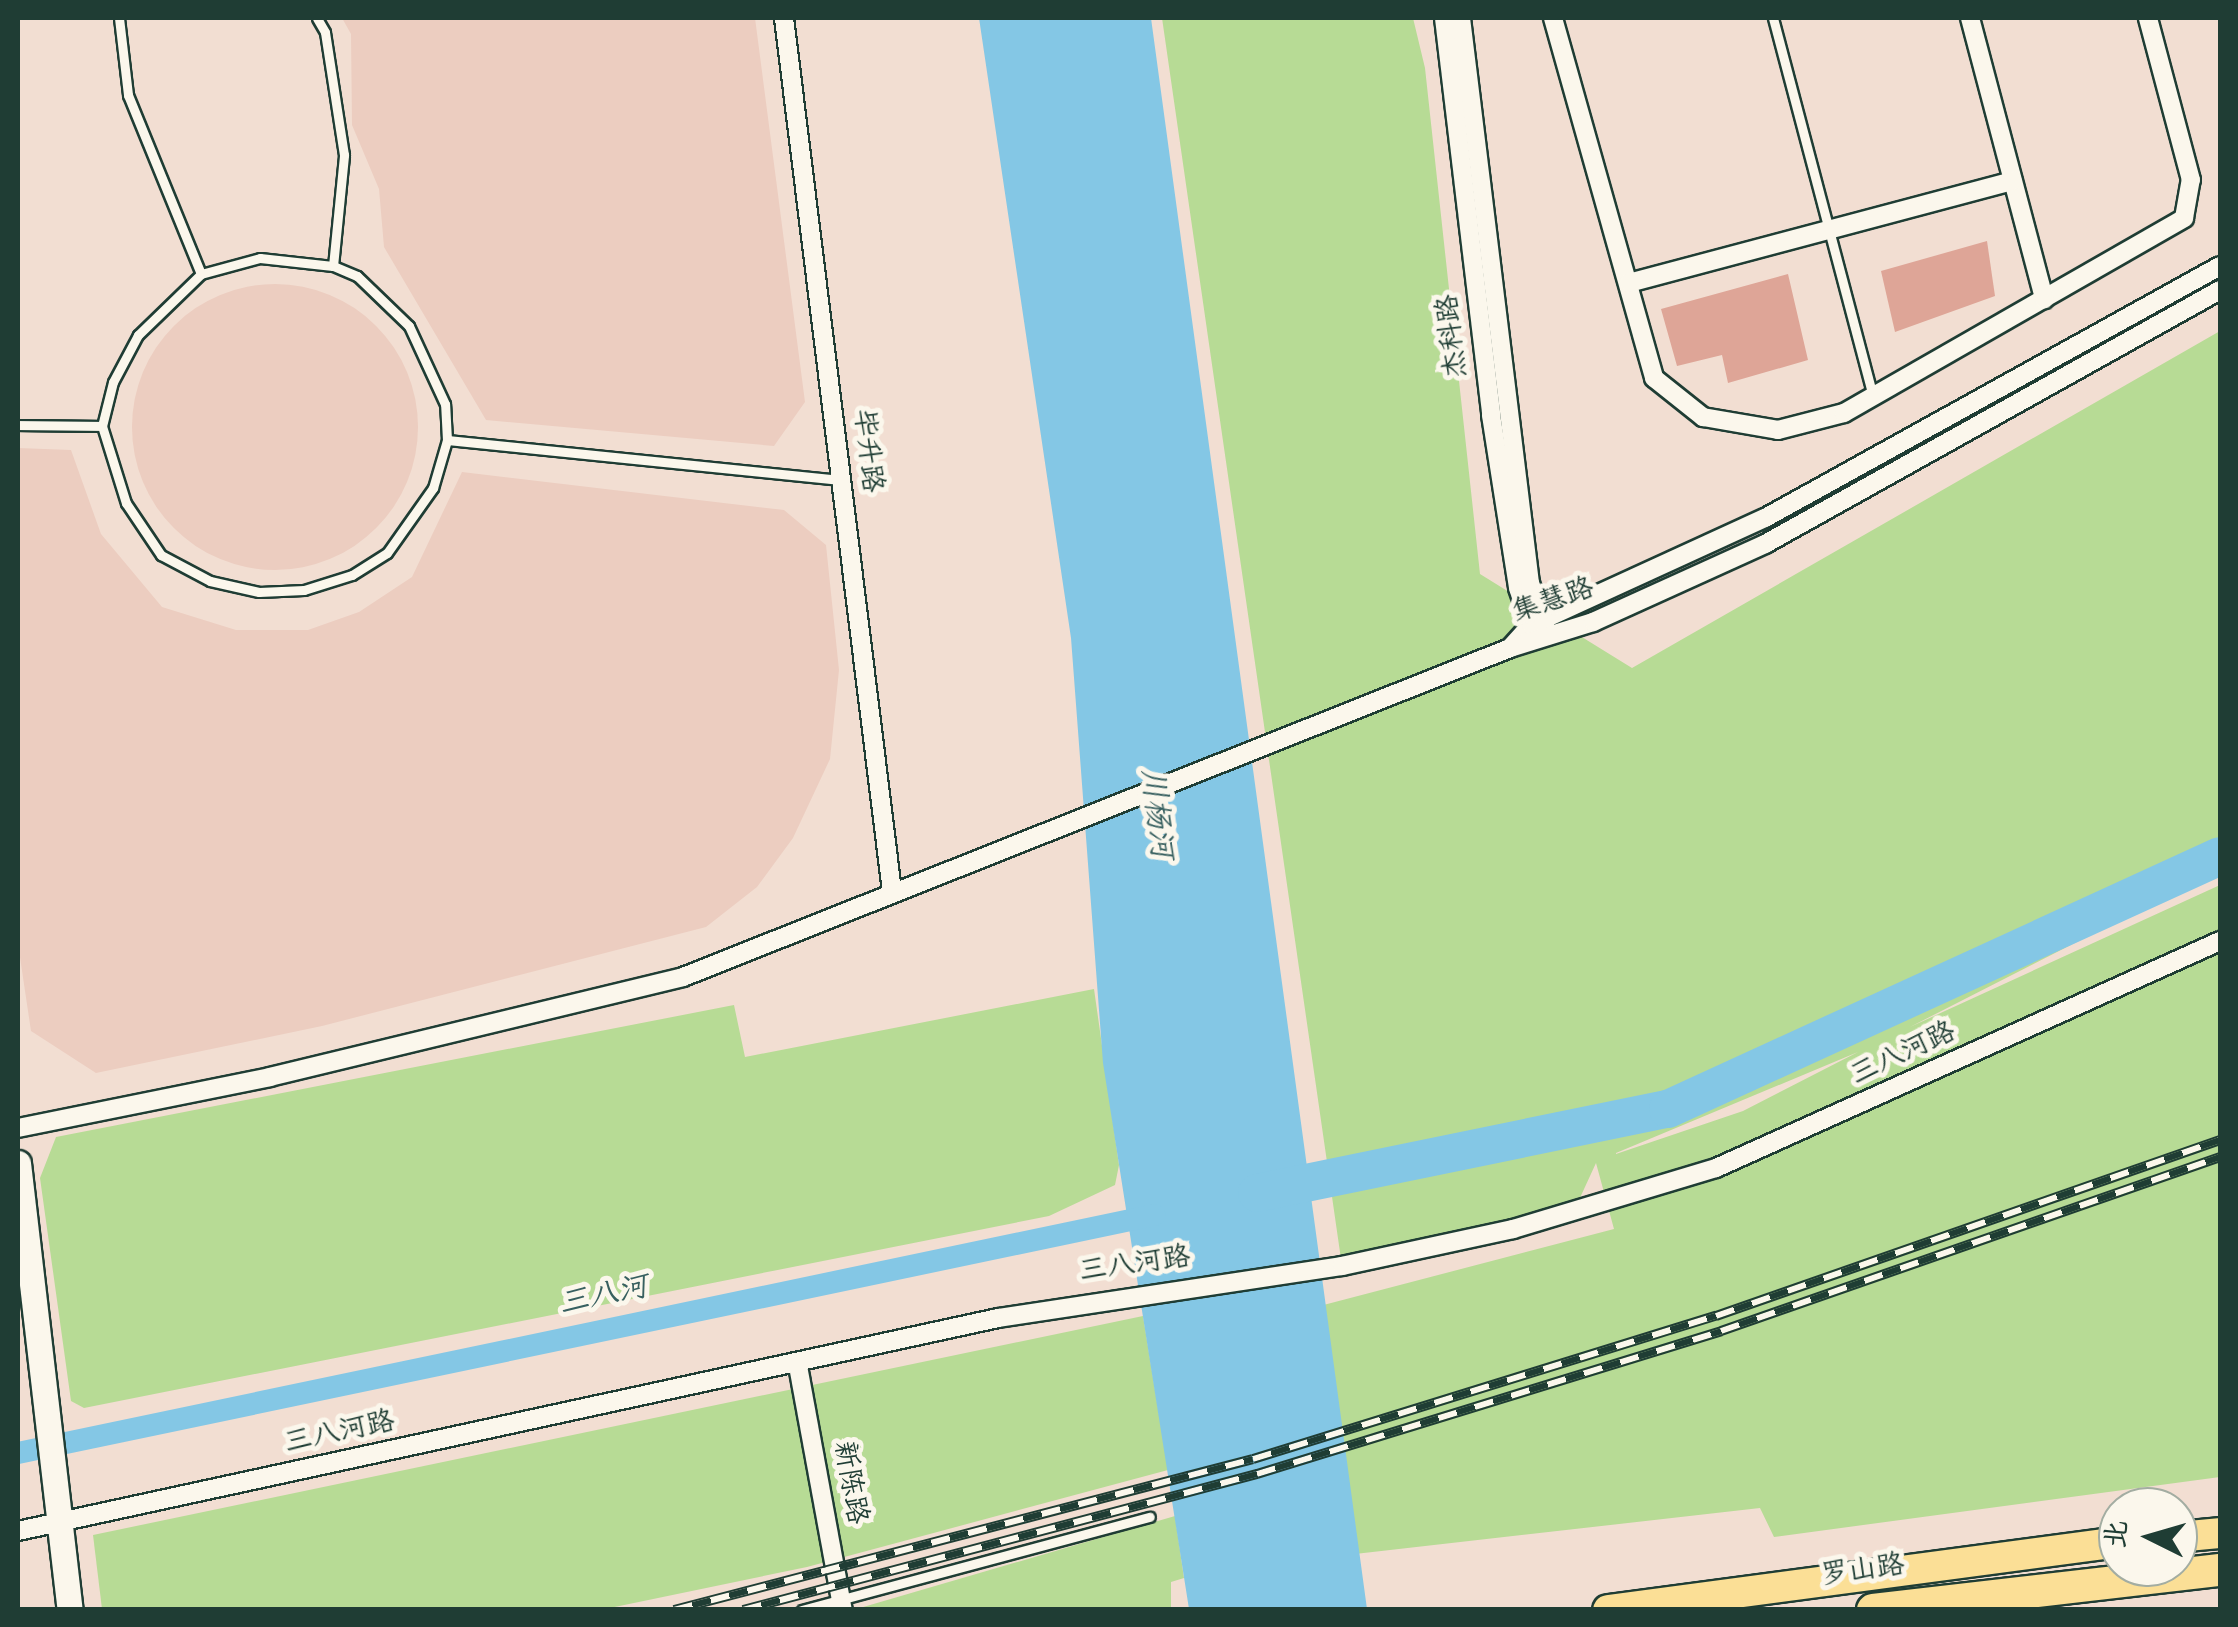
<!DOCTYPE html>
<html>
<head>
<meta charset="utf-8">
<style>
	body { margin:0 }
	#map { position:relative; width:2238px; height:1627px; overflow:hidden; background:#f2ded2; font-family:"Gochi Hand","LXGW WenKai TC",sans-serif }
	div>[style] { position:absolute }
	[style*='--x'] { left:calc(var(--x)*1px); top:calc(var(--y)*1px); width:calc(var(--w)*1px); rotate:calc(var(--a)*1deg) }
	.built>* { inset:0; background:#eccdc0 }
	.round { border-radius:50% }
	.green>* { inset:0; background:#b7db95 }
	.water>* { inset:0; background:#84c7e5 }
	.canal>* { height:22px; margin:-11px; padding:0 11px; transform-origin:11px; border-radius:11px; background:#84c7e5 }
	.river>* { height:38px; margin:-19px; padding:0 19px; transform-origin:19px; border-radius:19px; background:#84c7e5 }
	.building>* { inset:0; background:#dea597 }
	.roads { filter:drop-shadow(2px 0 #1f3d34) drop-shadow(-2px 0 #1f3d34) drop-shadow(0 2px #1f3d34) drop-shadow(0 -2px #1f3d34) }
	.lane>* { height:9px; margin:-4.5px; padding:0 4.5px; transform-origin:4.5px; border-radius:4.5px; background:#fbf7ec }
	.street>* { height:18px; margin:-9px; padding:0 9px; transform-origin:9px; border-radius:9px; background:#fbf7ec }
	.secondary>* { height:25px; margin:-12.5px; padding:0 12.5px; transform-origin:12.5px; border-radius:12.5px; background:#fbf7ec }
	.primary>* { height:30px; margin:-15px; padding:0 15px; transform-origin:15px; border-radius:15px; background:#fbdf96 }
	.highway>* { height:32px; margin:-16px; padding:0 16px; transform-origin:16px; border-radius:16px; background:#fbdf96 }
	.rail>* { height:10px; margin-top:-5px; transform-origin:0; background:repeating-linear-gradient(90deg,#fbf7ec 0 19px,#1f3d34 0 38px); box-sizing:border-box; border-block:2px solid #1f3d34 }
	span { translate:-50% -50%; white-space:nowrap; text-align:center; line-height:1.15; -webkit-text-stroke:10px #fbf7ec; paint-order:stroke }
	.street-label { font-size:28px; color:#1f3d34 }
	.water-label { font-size:30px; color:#386060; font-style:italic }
	.frame { position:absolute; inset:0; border:20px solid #1f3d34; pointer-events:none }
	.north { position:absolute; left:2098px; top:1487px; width:100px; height:100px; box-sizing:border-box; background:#fbf7ec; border:2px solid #a3ada2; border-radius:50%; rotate:275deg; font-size:28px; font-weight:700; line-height:40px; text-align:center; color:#1f3d34 }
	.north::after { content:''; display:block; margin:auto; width:35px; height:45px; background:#1f3d34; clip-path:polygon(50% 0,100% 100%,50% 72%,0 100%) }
</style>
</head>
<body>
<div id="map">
	<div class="built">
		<div style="clip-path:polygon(342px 18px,755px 18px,805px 402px,774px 446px,486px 420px,384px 247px,379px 189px,352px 125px,351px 34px)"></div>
		<div class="round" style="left:132px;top:284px;width:286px;height:286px"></div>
		<div style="clip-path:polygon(18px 448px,71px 450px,101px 534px,162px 607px,236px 630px,308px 630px,359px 612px,412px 577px,462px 472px,784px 510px,826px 545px,839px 670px,830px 759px,793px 838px,757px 887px,706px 927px,322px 1026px,96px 1073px,31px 1031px,18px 944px)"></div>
	</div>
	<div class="green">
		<div style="clip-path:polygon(evenodd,1162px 18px,1413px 18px,1425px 68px,1480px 574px,1632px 668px,2220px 331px,2220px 869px,1910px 1027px,2220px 885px,2220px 1477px,1774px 1537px,1760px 1508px,1355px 1554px,1312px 1308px,1614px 1229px,1596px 1163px,1573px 1213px,1342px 1266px,1162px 18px,1858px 1052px,1743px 1111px,1616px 1154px,1616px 1153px,1858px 1052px)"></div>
		<div style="clip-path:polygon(1094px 989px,1119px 1165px,1115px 1185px,1049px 1216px,84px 1408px,71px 1401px,40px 1178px,56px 1137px,734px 1005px,745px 1057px)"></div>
		<div style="clip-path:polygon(1143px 1316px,1168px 1470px,807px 1567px,605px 1609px,102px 1609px,93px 1535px)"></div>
		<div style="clip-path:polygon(1175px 1516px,1184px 1578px,1171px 1582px,1171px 1609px,853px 1610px)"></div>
	</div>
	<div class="water">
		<div style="clip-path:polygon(979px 18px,1151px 18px,1367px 1609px,1189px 1609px,1103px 1063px,1071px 638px)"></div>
	</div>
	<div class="canal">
		<div style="--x:18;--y:1453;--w:1161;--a:-11.83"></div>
	</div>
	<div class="river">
		<div style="--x:1257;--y:1193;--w:419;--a:-11.6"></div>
		<div style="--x:1668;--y:1109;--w:607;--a:-24.62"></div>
	</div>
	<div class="building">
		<div style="clip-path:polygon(1987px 241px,1995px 296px,1895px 332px,1881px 271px)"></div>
		<div style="clip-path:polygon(1788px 274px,1808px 360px,1728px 383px,1722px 355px,1677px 366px,1661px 309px)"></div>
	</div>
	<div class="roads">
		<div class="lane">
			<div style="--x:119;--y:18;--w:78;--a:83.3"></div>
			<div style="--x:128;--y:95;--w:193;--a:67.8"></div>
			<div style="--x:201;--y:274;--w:61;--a:-15.2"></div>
			<div style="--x:260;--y:258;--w:73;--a:6.3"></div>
			<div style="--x:333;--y:266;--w:112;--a:-84.3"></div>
			<div style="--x:344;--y:155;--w:124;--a:-98.8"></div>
			<div style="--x:325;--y:32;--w:16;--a:-120"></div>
			<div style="--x:1773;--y:18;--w:391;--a:75.2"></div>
			<div style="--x:201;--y:274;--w:88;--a:135.9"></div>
			<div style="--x:138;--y:335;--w:53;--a:118"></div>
			<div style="--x:113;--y:382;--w:45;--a:104"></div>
			<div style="--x:102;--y:426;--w:81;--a:72.7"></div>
			<div style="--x:126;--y:503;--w:63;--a:56.1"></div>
			<div style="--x:161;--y:555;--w:55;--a:28"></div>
			<div style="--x:210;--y:581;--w:50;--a:12.7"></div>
			<div style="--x:259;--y:592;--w:45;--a:-2.5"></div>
			<div style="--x:304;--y:590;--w:50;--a:-17.4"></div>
			<div style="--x:352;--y:575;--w:41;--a:-32.2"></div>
			<div style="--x:387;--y:553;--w:80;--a:-54.7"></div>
			<div style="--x:433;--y:488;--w:50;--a:-73.7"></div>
			<div style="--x:447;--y:440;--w:36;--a:-93"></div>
			<div style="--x:445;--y:404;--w:86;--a:-114.8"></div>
			<div style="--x:409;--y:326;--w:72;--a:-136.1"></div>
			<div style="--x:357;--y:276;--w:26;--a:-157"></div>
			<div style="--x:18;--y:425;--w:84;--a:0.7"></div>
			<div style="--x:447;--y:440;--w:396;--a:5.8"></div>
			<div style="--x:802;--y:1610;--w:360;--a:-15"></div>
		</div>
		<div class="street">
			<div style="--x:784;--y:18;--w:880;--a:82.95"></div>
			<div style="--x:1444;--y:18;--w:400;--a:83.2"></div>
			<div style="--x:1491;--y:415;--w:175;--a:81.1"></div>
			<div style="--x:1518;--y:588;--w:49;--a:70.8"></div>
			<div style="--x:1461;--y:18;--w:569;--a:83.04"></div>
			<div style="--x:1530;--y:583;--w:49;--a:70.8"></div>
			<div style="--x:1553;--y:18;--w:374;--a:74.3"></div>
			<div style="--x:1654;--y:378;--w:63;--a:38.5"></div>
			<div style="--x:1703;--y:417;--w:76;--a:9.8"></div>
			<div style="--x:1778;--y:430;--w:68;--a:-14.4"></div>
			<div style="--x:1844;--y:413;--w:392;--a:-29.8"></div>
			<div style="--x:2184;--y:218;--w:39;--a:-80"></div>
			<div style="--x:2191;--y:180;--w:168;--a:-104.9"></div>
			<div style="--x:1970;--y:18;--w:291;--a:75.2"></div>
			<div style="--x:1629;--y:283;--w:397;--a:-14.9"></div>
			<div style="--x:1510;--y:648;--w:31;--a:-48"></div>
			<div style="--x:1531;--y:625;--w:257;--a:-24.6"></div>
			<div style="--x:1765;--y:518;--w:520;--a:-28.98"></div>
			<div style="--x:18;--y:1128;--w:257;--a:-11.4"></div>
			<div style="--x:270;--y:1077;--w:425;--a:-13.6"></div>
			<div style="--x:683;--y:977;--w:890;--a:-21.69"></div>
			<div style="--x:1510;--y:648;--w:87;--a:-17.4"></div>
			<div style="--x:1593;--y:622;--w:189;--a:-24.4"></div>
			<div style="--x:1765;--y:544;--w:521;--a:-29.17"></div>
			<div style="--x:798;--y:1366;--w:248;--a:79.6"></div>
			<div style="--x:18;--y:1531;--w:1003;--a:-12.26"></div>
			<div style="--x:998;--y:1318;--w:348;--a:-8.6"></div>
			<div style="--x:1342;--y:1266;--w:175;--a:-12.2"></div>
			<div style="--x:1513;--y:1229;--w:212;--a:-16.7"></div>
			<div style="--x:1716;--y:1168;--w:553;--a:-24.25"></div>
		</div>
		<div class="secondary">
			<div style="--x:18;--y:1163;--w:450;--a:83.4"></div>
		</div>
		<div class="primary">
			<div style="--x:2178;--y:1537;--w:42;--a:-5.4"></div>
			<div style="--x:1608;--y:1610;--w:515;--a:-7.59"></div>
		</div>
		<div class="highway">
			<div style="--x:1873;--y:1610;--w:349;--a:-6.6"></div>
		</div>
	</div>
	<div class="rail">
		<div style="--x:674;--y:1610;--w:598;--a:-14.62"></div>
		<div style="--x:1253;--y:1459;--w:485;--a:-17.2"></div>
		<div style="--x:1716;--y:1316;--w:534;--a:-19.25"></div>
		<div style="--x:743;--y:1610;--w:532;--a:-14.82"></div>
		<div style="--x:1257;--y:1474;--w:486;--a:-17.1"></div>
		<div style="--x:1721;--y:1331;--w:528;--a:-19.22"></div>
	</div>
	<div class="street-label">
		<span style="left:1455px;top:336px;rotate:-97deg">杰科路</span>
		<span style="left:865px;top:451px;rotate:83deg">毕升路</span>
		<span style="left:1554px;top:603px;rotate:-19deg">集慧路</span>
		<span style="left:1904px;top:1056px;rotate:-25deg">三八河路</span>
		<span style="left:1135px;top:1267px;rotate:-8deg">三八河路</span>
		<span style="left:340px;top:1435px;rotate:-12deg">三八河路</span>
		<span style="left:848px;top:1483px;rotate:80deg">新陈路</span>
		<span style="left:1863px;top:1573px;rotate:-8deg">罗山路</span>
	</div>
	<div class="water-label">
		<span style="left:1153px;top:814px;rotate:83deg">川杨河</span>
		<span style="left:604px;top:1299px;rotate:-12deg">三八河</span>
	</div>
	<div class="frame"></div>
	<div class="north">北</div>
</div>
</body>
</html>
